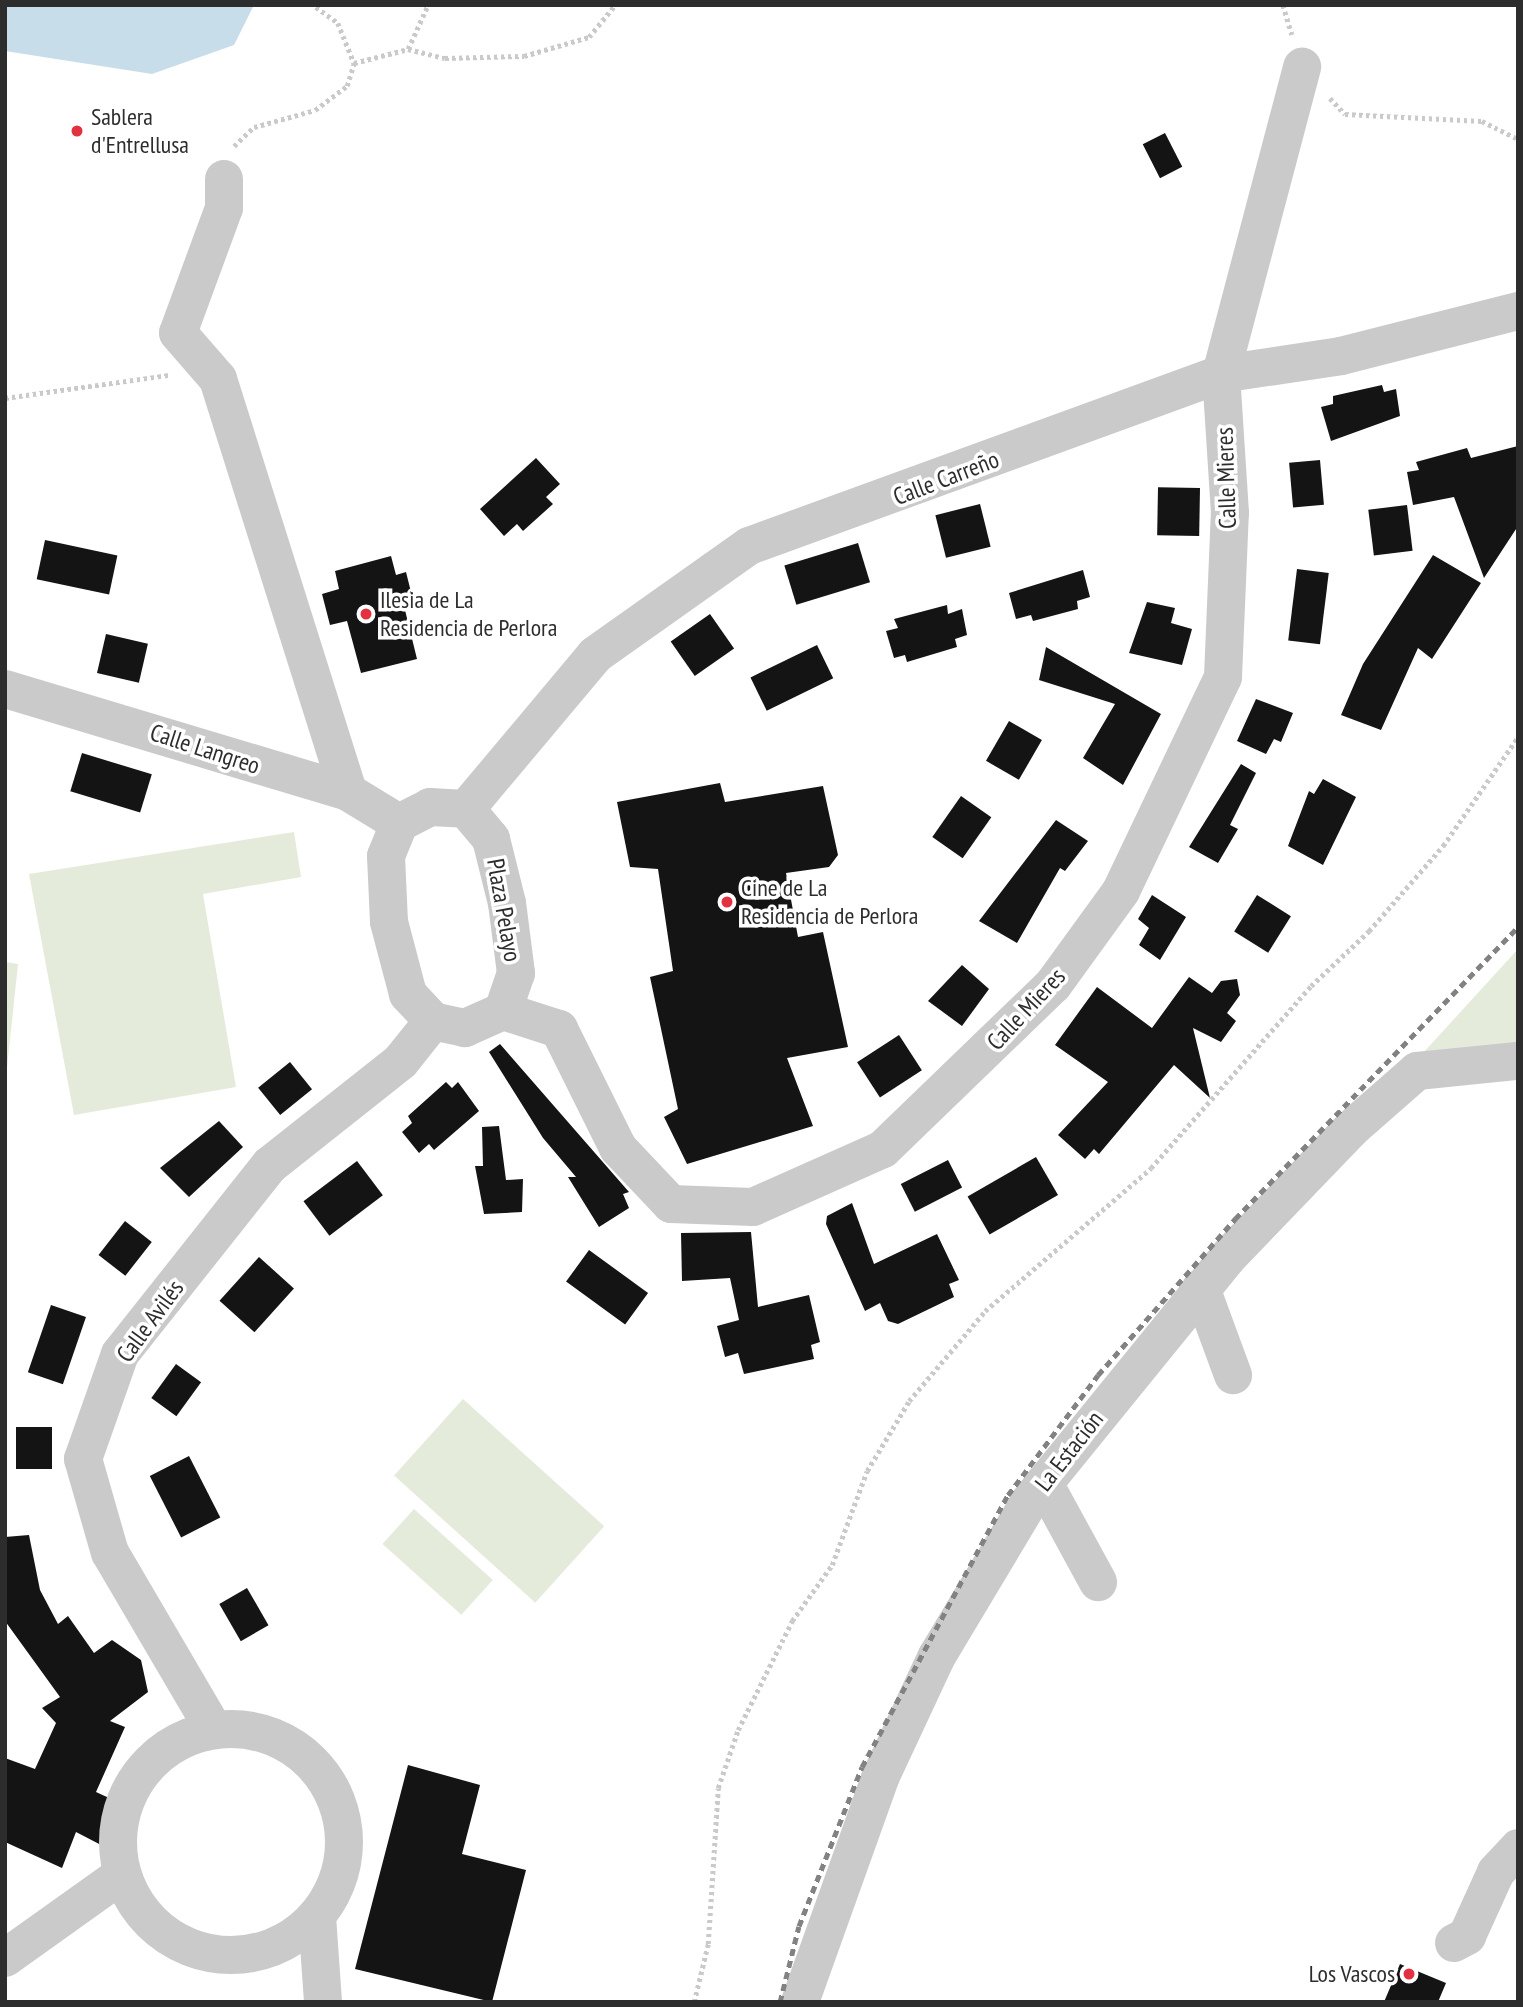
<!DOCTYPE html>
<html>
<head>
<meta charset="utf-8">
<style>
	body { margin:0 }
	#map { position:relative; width:1523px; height:2007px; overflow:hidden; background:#fff; font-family:"PT Sans Narrow",sans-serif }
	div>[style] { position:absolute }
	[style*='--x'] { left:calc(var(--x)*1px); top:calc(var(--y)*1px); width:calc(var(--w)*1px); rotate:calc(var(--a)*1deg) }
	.green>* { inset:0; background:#e4ebdb; transform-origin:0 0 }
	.water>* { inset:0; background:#c7ddea }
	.building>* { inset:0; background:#141414; transform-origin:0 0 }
	.path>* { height:4.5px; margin-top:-2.25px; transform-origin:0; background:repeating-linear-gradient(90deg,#cacaca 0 3.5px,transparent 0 7px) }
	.minor>* { height:38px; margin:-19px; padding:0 19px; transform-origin:19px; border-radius:19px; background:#cacaca }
	.minor>.ring { margin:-19px; padding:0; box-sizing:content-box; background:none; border:38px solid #cacaca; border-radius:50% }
	.rail>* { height:5px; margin-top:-2.5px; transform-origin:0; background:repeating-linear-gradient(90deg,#828282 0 7px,transparent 0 12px) }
	.dots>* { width:19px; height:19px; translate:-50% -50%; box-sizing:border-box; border:4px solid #fff; border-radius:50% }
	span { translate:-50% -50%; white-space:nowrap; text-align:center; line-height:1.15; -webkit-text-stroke:7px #fff; paint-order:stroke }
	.poi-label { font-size:24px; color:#2d2d2d }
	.left { translate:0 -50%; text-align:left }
	.right { translate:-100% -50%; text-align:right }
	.street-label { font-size:24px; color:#2d2d2d }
	.frame { position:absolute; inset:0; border:7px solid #2d2d2d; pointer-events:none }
</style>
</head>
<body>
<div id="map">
	<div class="green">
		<div style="clip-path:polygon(294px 832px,301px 877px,203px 894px,236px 1087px,74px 1115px,29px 874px)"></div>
		<div style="clip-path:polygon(1518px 949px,1518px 1047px,1423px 1053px)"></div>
		<div style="clip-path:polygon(5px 962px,18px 964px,5px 1087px)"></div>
		<div style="left:463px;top:1399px;width:190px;height:103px;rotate:42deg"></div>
		<div style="left:414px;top:1509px;width:106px;height:47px;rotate:42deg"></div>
	</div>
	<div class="water">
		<div style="clip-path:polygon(5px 5px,254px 5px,234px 45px,152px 74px,5px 51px)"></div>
	</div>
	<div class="building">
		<div style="left:1165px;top:133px;width:38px;height:25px;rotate:63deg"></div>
		<div style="clip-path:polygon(1382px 385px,1384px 392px,1396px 389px,1400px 416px,1331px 441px,1321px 407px,1333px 404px,1333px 396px)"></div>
		<div style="clip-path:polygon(1518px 446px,1518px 526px,1484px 578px,1454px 497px,1413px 505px,1407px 472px,1419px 470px,1416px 462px,1467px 448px,1471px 458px)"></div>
		<div style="clip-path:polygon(536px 458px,560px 484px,546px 497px,553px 504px,523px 531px,517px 524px,504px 536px,480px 509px)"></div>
		<div style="left:1320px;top:460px;width:45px;height:31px;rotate:85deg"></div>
		<div style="left:1200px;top:488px;width:48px;height:42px;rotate:91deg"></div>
		<div style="left:980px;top:504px;width:44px;height:46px;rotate:76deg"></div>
		<div style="left:1407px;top:505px;width:46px;height:39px;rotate:83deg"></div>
		<div style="left:45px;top:540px;width:74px;height:40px;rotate:12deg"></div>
		<div style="left:858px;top:543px;width:41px;height:77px;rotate:73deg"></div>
		<div style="clip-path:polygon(1433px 555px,1481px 583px,1432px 659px,1418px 648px,1381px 730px,1341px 715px,1363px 664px)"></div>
		<div style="clip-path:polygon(391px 556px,396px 575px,406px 572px,414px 604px,404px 606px,417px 659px,361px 673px,347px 621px,330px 625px,322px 594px,339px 589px,335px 571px)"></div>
		<div style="left:1297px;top:569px;width:32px;height:72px;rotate:7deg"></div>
		<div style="clip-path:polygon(1083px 570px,1090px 597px,1077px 601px,1078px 609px,1033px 621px,1031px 615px,1016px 619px,1009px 593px)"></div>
		<div style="clip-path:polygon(1147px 602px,1175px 608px,1171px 623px,1192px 629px,1182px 665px,1129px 653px)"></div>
		<div style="clip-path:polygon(947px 605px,948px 614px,962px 609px,967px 635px,955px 639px,957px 647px,907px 662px,905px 655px,894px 658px,886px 631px,898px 628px,894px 619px)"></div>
		<div style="left:710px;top:614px;width:42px;height:48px;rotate:55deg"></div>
		<div style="left:106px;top:634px;width:43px;height:40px;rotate:13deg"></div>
		<div style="left:817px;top:645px;width:37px;height:74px;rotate:64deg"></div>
		<div style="clip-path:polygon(1046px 647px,1161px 714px,1123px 785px,1083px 758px,1115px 704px,1039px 680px)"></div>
		<div style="clip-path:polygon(1256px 699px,1293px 713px,1281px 742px,1274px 739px,1266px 754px,1237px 741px)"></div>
		<div style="left:1009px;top:721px;width:38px;height:46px;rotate:30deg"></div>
		<div style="left:82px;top:753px;width:73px;height:40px;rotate:17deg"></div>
		<div style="clip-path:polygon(1241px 764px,1256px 773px,1230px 825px,1238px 829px,1218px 863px,1189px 847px)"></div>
		<div style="clip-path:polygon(1323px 779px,1356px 797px,1323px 865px,1288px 846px,1309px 791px,1314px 794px)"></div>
		<div style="clip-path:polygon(720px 783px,725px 802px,823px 786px,838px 855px,829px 867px,786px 873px,798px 937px,823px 932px,848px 1047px,787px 1058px,813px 1126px,687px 1164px,664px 1117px,678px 1109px,650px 977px,673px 971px,658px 869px,630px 867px,617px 802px)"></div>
		<div style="left:961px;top:796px;width:37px;height:50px;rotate:35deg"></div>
		<div style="clip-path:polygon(1056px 820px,1088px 841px,1065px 871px,1060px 868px,1017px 943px,979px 921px)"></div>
		<div style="clip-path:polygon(1152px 895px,1186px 917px,1160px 960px,1139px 945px,1149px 928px,1138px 919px)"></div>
		<div style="left:1257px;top:895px;width:40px;height:43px;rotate:32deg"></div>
		<div style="clip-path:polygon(962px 965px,989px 989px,962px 1026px,928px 1001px)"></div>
		<div style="clip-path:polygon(1189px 977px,1212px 993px,1221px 981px,1237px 979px,1240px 995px,1227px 1013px,1236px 1021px,1221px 1042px,1193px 1028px,1210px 1098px,1174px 1065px,1099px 1154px,1094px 1149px,1085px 1159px,1058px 1135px,1108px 1082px,1055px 1045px,1097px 987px,1152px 1028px)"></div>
		<div style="left:899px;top:1035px;width:42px;height:50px;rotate:57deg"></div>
		<div style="clip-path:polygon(500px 1044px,629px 1192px,623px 1194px,629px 1208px,599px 1227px,568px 1177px,576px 1177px,543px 1138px,489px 1052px)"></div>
		<div style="left:290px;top:1062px;width:35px;height:41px;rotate:51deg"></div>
		<div style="clip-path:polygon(446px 1082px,452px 1088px,458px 1082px,479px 1111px,434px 1150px,429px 1144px,419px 1153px,402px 1132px,412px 1123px,408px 1116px)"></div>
		<div style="clip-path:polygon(219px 1121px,243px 1147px,189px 1197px,160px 1168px)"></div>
		<div style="clip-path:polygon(499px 1126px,506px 1180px,523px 1179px,522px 1212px,484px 1214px,475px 1166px,483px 1166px,482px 1127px)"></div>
		<div style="left:1036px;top:1157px;width:44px;height:79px;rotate:60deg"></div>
		<div style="left:948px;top:1160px;width:31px;height:53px;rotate:63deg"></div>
		<div style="left:357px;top:1161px;width:43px;height:67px;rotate:53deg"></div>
		<div style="clip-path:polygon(852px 1203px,874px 1264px,937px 1234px,959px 1280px,949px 1284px,954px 1297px,898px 1324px,888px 1321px,880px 1303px,865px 1311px,826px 1224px,827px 1216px)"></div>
		<div style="left:125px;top:1221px;width:34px;height:43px;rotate:38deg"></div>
		<div style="clip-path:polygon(751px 1232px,758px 1307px,809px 1295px,820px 1342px,811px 1345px,814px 1359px,744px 1374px,738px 1353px,725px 1357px,717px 1326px,739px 1320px,730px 1278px,682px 1281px,681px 1233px)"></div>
		<div style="left:589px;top:1250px;width:73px;height:39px;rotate:36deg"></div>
		<div style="left:259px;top:1257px;width:47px;height:59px;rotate:42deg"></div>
		<div style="left:51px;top:1305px;width:37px;height:71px;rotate:19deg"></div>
		<div style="left:176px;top:1364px;width:31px;height:42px;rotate:36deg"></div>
		<div style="left:16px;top:1427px;width:36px;height:42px"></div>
		<div style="left:189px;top:1456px;width:69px;height:44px;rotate:63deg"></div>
		<div style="clip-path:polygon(29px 1535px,40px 1590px,58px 1624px,68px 1616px,94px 1653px,112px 1640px,141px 1660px,148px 1692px,110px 1721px,125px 1727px,96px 1792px,120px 1803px,103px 1846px,76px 1832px,62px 1868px,5px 1842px,5px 1758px,35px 1769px,56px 1723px,42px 1708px,60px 1697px,5px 1621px,5px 1537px)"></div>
		<div style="left:247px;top:1588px;width:43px;height:32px;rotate:60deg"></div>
		<div style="clip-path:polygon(408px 1765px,480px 1785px,462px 1854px,526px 1870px,492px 2002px,355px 1969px)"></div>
		<div style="clip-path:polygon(1400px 1964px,1446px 1983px,1438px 2002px,1384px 2002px)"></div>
	</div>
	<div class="path">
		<div style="--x:1283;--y:5;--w:31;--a:73"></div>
		<div style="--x:316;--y:7;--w:27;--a:36"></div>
		<div style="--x:338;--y:23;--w:43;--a:68.2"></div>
		<div style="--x:408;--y:49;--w:48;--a:-65.6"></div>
		<div style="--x:1330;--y:98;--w:22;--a:47"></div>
		<div style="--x:1345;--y:114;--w:137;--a:2.9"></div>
		<div style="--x:1482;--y:121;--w:40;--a:26.6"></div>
		<div style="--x:234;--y:146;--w:28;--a:-44"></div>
		<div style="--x:254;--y:127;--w:63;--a:-15.6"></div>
		<div style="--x:315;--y:110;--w:40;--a:-37"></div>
		<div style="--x:347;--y:86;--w:24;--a:-73"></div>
		<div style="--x:354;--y:63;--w:56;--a:-14.5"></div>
		<div style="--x:408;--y:49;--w:38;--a:14"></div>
		<div style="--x:445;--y:58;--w:79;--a:-1.5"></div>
		<div style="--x:524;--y:56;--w:68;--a:-16.3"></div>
		<div style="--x:589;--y:37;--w:41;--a:-50.9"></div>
		<div style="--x:5;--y:398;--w:166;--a:-8"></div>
		<div style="--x:694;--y:2002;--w:60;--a:-76.4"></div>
		<div style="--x:708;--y:1944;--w:156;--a:-86.3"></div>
		<div style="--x:718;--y:1788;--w:61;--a:-71"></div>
		<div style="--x:738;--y:1730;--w:122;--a:-63.6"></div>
		<div style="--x:792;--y:1621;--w:69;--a:-54.5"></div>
		<div style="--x:832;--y:1565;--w:100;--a:-69.6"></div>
		<div style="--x:867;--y:1471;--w:82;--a:-59"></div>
		<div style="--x:909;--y:1401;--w:118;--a:-49.8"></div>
		<div style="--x:985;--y:1311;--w:219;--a:-40.7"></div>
		<div style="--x:1151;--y:1168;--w:242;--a:-48.7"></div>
		<div style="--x:1311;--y:986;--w:80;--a:-43.5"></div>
		<div style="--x:1369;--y:931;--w:113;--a:-49"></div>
		<div style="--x:1443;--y:846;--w:132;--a:-55.5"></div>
	</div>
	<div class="minor">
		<div style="--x:224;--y:179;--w:29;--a:90"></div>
		<div style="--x:224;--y:208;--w:133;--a:110.2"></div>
		<div style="--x:178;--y:333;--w:61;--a:49"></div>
		<div style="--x:218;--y:379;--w:433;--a:72.5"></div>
		<div style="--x:5;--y:689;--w:358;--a:16.7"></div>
		<div style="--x:348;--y:792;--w:60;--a:31.3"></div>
		<div style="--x:430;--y:807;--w:36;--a:3"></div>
		<div style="--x:466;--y:809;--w:39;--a:50"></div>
		<div style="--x:491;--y:839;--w:66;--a:76"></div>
		<div style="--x:507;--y:903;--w:71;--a:82.7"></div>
		<div style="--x:516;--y:973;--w:40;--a:108.9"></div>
		<div style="--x:503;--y:1011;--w:42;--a:155.9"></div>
		<div style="--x:465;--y:1028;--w:33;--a:-168"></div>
		<div style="--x:433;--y:1021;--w:37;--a:-133"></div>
		<div style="--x:408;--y:994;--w:74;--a:-104.8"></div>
		<div style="--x:389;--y:922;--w:66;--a:-92.6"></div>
		<div style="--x:386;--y:856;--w:35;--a:-68"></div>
		<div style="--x:399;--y:823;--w:35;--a:-27"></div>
		<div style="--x:466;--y:809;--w:201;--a:-50"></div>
		<div style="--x:595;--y:655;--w:189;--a:-35.3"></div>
		<div style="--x:749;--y:546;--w:502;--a:-20.02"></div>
		<div style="--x:1221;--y:374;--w:121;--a:-8.5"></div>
		<div style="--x:1341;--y:356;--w:183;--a:-14.3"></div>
		<div style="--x:503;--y:1011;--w:59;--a:17.8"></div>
		<div style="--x:559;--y:1029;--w:133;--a:63.6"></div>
		<div style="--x:618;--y:1148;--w:77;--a:46.6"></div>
		<div style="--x:671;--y:1204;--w:82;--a:2.1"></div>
		<div style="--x:753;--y:1207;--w:142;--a:-24"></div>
		<div style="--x:883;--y:1149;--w:236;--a:-44"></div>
		<div style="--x:1053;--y:985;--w:116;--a:-54.1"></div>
		<div style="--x:1121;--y:891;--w:237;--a:-64.5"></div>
		<div style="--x:1223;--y:677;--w:164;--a:-87.6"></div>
		<div style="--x:1230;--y:513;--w:139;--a:-93.7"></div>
		<div style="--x:1221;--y:374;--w:318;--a:-75.2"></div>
		<div style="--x:1201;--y:1288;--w:93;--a:69.8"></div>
		<div style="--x:1044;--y:1483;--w:113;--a:61.4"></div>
		<div class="ring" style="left:118px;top:1729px;width:188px;height:188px"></div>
		<div style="--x:214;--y:1730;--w:205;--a:-120.4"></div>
		<div style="--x:110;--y:1553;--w:98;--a:-106"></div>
		<div style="--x:83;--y:1459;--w:111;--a:-70.6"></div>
		<div style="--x:120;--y:1354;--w:241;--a:-51.6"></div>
		<div style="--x:270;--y:1165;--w:167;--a:-38.4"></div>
		<div style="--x:401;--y:1061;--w:51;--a:-51.3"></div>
		<div style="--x:317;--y:1916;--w:86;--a:86"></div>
		<div style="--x:1454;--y:1943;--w:15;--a:-28"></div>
		<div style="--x:1467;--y:1936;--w:70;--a:-65.6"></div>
		<div style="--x:1496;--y:1872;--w:33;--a:-47"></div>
		<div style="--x:5;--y:1958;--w:141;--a:-35.5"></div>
		<div style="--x:800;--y:2002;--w:238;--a:-70.3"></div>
		<div style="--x:880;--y:1778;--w:135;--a:-65"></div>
		<div style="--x:937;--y:1656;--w:179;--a:-59.1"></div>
		<div style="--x:1029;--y:1502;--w:314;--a:-50.9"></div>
		<div style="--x:1227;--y:1258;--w:179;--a:-46.1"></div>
		<div style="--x:1351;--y:1129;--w:88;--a:-41.3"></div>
		<div style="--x:1417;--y:1071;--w:101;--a:-5.7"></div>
	</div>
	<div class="rail">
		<div style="--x:780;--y:2002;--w:78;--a:-76"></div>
		<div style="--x:799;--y:1926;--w:171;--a:-68.4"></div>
		<div style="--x:862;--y:1767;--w:309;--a:-61.8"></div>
		<div style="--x:1008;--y:1495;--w:150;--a:-53.1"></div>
		<div style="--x:1098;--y:1375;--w:208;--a:-48.7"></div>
		<div style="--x:1235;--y:1219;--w:407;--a:-45.9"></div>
	</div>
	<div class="dots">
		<div style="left:77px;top:131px;background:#e23242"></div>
		<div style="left:366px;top:614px;background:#e23242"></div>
		<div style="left:727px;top:902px;background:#e23242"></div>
		<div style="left:1409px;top:1974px;background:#e23242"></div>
	</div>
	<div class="poi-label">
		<span class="left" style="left:91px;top:131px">Sablera<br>d'Entrellusa</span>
		<span class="left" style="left:380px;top:614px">Ilesia de La<br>Residencia de Perlora</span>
		<span class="left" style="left:741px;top:902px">Cine de La<br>Residencia de Perlora</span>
		<span class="right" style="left:1395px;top:1974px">Los Vascos</span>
	</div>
	<div class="street-label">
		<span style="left:946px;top:478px;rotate:-21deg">Calle Carreño</span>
		<span style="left:1226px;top:478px;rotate:-92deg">Calle Mieres</span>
		<span style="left:205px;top:749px;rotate:18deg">Calle Langreo</span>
		<span style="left:504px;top:910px;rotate:80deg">Plaza Pelayo</span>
		<span style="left:1026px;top:1009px;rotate:-47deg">Calle Mieres</span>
		<span style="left:150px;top:1321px;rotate:-54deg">Calle Avilés</span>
		<span style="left:1069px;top:1451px;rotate:-52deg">La Estación</span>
	</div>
	<div class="frame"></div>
</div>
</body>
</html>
